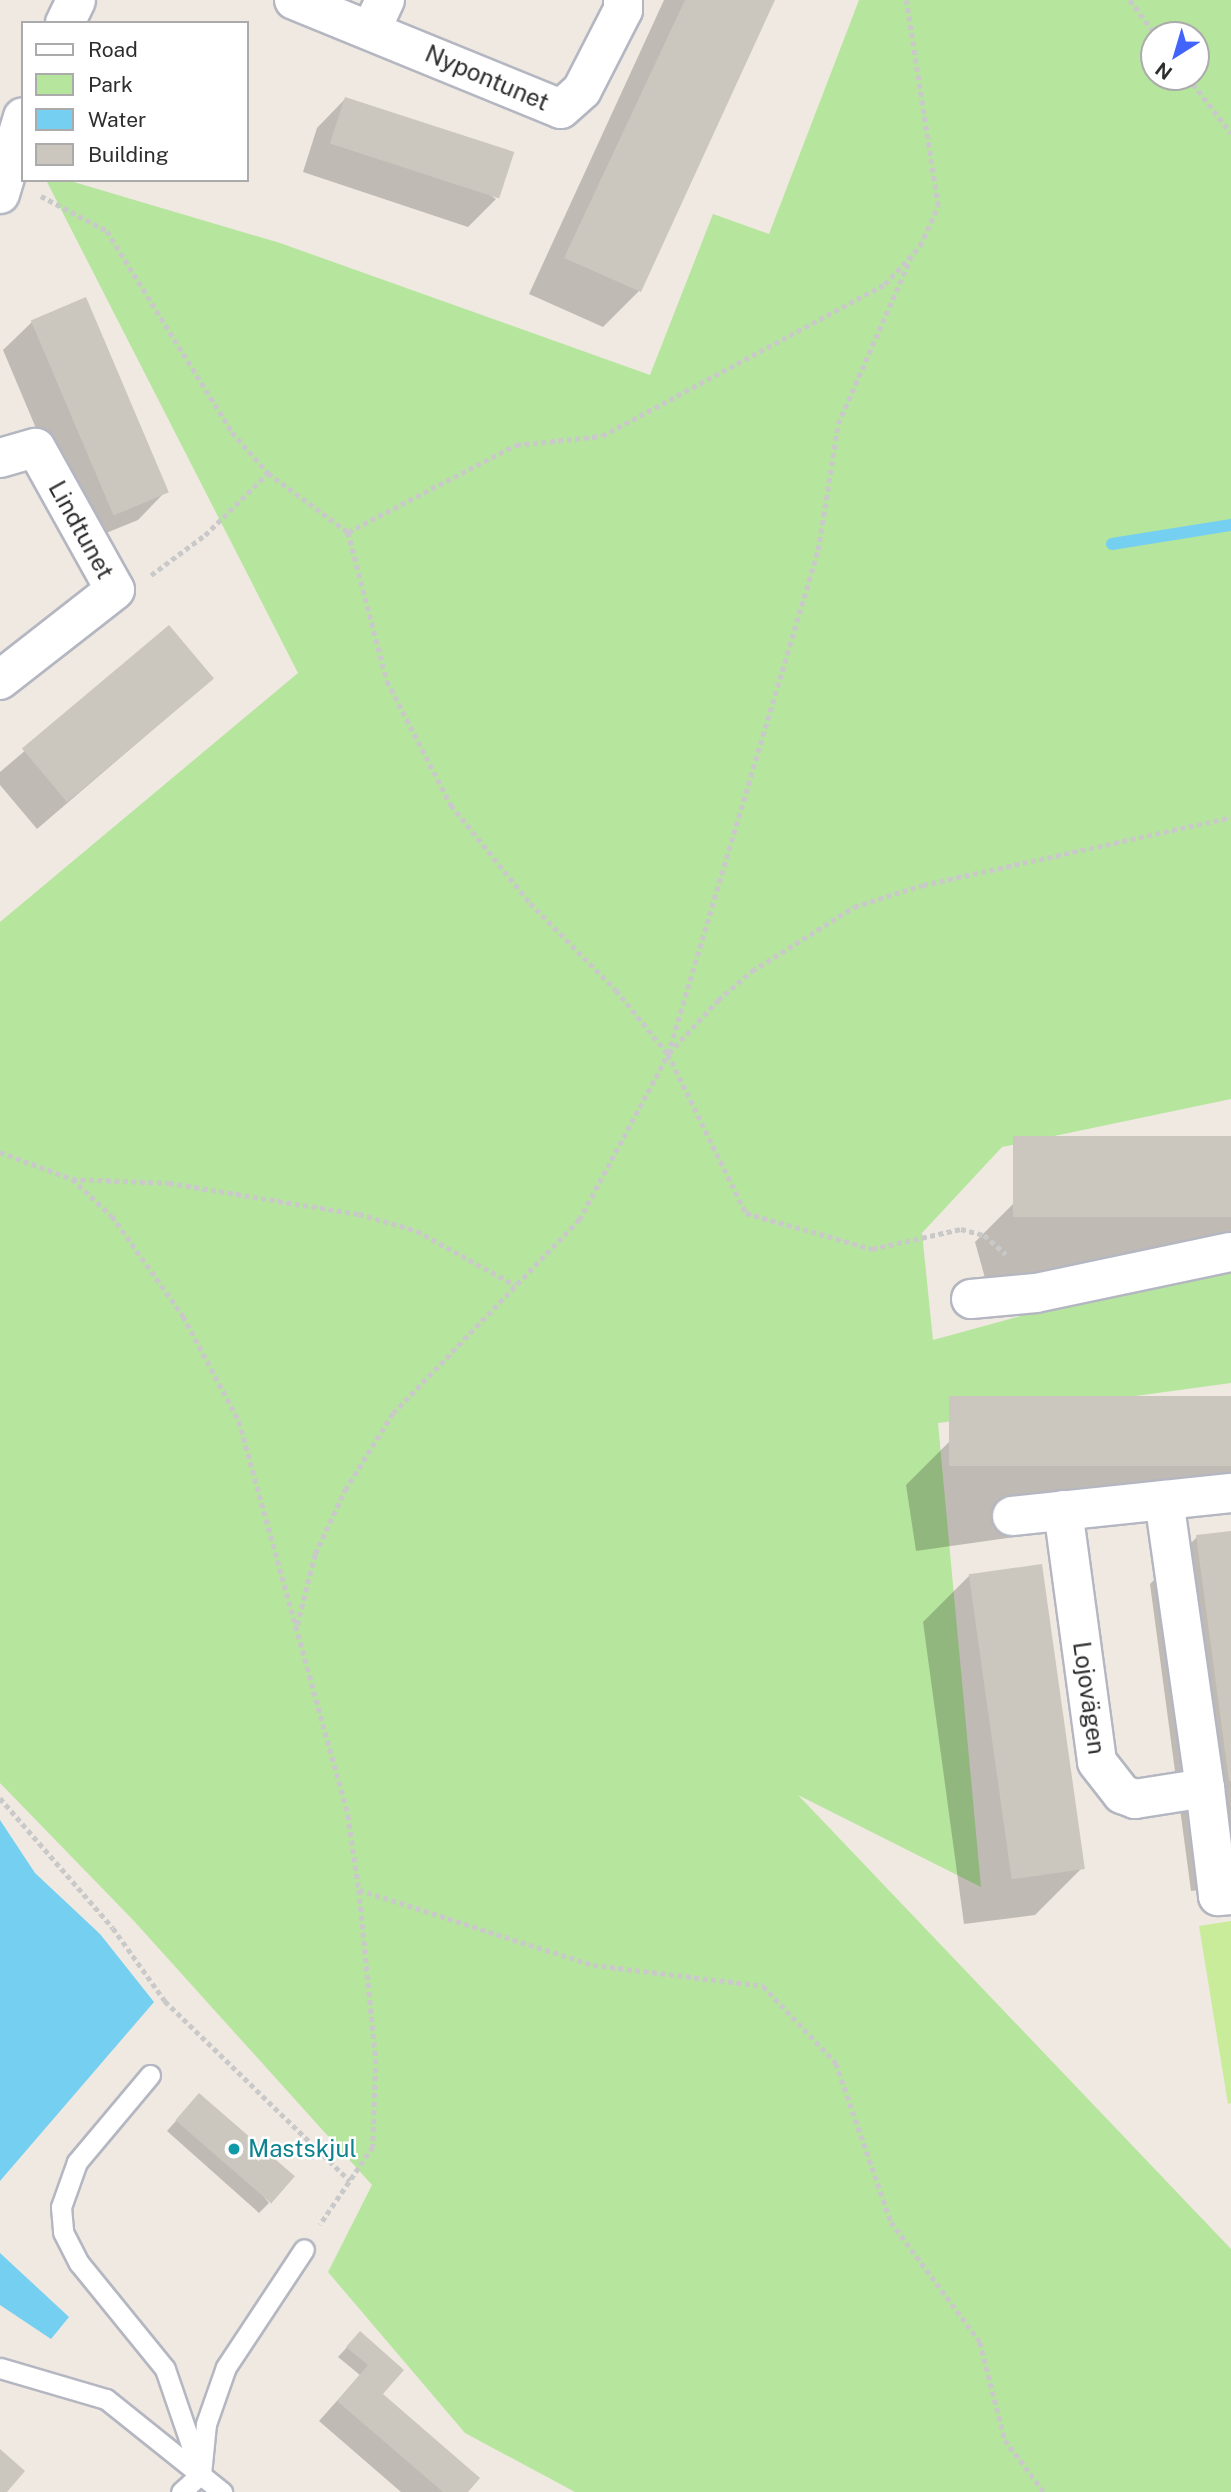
<!DOCTYPE html>
<html>
<head>
<meta charset="utf-8">
<style>
	body { margin:0 }
	#map { position:relative; width:1231px; height:2492px; overflow:hidden; background:#efe9e1; font-family:"Public Sans",sans-serif }
	div>[style] { position:absolute }
	[style*='--x'] { left:calc(var(--x)*1px); top:calc(var(--y)*1px); width:calc(var(--w)*1px); rotate:calc(var(--a)*1deg) }
	.green>* { inset:0; background:#b6e59e }
	.pitch>* { inset:0; background:#c9ec9a }
	.water>* { inset:0; background:#75cff0 }
	.shadow>* { inset:0; background:#0003 }
	.stream>* { height:12px; margin:-6px; padding:0 6px; transform-origin:6px; border-radius:6px; background:#75cff0 }
	.building>* { inset:0; background:#cbc7bf; transform-origin:0 0 }
	.path>* { height:4.5px; margin-top:-2.25px; transform-origin:0; background:repeating-linear-gradient(90deg,#c9c9c9 0 5px,transparent 0 8.5px) }
	.roads { filter:drop-shadow(2px 0 #b4b7c1) drop-shadow(-2px 0 #b4b7c1) drop-shadow(0 2px #b4b7c1) drop-shadow(0 -2px #b4b7c1) }
	.lane>* { height:19px; margin:-9.5px; padding:0 9.5px; transform-origin:9.5px; border-radius:9.5px; background:#fff }
	.street>* { height:38px; margin:-19px; padding:0 19px; transform-origin:19px; border-radius:19px; background:#fff }
	.dots>* { width:19px; height:19px; translate:-50% -50%; box-sizing:border-box; border:4px solid #fff; border-radius:50% }
	span { translate:-50% -50%; white-space:nowrap; text-align:center; line-height:1.15; -webkit-text-stroke:5px #fff; paint-order:stroke }
	.street-label { font-size:24px; color:#2e2e2e }
	.culture-label { font-size:24px; color:#0d838f }
	.left { translate:0 -50%; text-align:left }
	.legend { position:absolute; left:21px; top:21px; width:228px; height:161px; box-sizing:border-box; background:#fff; border:2px solid #ababab; margin:0; padding:9px 12px; list-style:none; font-size:21px; color:#2e2e2e }
	.legend li { display:flex; align-items:center; gap:14px; height:35px }
	.legend b { width:35px; border:2px solid #ababab }
	.north { position:absolute; left:1140px; top:21px; width:70px; height:70px; box-sizing:border-box; background:#fff; border:2px solid #ababab; border-radius:50%; rotate:217deg; font-size:19px; font-weight:700; line-height:28px; text-align:center; color:#2e2e2e }
	.north::after { content:''; display:block; margin:auto; width:24px; height:32px; background:#4264fb; clip-path:polygon(50% 0,100% 100%,50% 72%,0 100%) }
</style>
</head>
<body>
<div id="map">
	<div class="green">
		<div style="clip-path:polygon(evenodd,859px 0,1231px 0,1231px 1099px,1002px 1147px,922px 1233px,933px 1340px,1152px 1280px,1231px 1264px,1231px 1383px,938px 1423px,981px 1887px,798px 1795px,1231px 2249px,1231px 2492px,575px 2492px,465px 2433px,328px 2272px,372px 2185px,134px 1921px,0 1783px,0 922px,298px 673px,46px 180px,67px 180px,280px 243px,650px 375px,713px 214px,769px 234px,859px 0,1154px 35px,1196px 35px,1196px 77px,1154px 77px,1154px 35px)"></div>
	</div>
	<div class="pitch">
		<div style="clip-path:polygon(1231px 1921px,1231px 2103px,1228px 2104px,1199px 1926px)"></div>
	</div>
	<div class="water">
		<div style="clip-path:polygon(0 1820px,35px 1873px,100px 1934px,154px 2002px,0 2181px)"></div>
		<div style="clip-path:polygon(0 2253px,69px 2317px,51px 2339px,0 2305px)"></div>
	</div>
	<div class="shadow">
		<div style="clip-path:polygon(664px 0,773px 0,639px 291px,603px 327px,529px 294px)"></div>
		<div style="clip-path:polygon(345px 99px,496px 199px,468px 227px,303px 172px,317px 128px)"></div>
		<div style="clip-path:polygon(85px 299px,166px 491px,138px 520px,84px 542px,3px 350px,32px 322px)"></div>
		<div style="clip-path:polygon(169px 628px,212px 679px,37px 829px,0 785px,0 772px)"></div>
		<div style="clip-path:polygon(1231px 1138px,1231px 1250px,995px 1314px,975px 1242px,1022px 1195px)"></div>
		<div style="clip-path:polygon(1231px 1397px,1231px 1506px,916px 1551px,906px 1485px,953px 1438px)"></div>
		<div style="clip-path:polygon(1231px 1532px,1231px 1886px,1191px 1891px,1150px 1584px,1197px 1537px)"></div>
		<div style="clip-path:polygon(970px 1575px,1082px 1868px,1035px 1915px,964px 1924px,923px 1622px)"></div>
		<div style="clip-path:polygon(190px 2105px,269px 2203px,259px 2213px,167px 2131px)"></div>
		<div style="clip-path:polygon(360px 2333px,380px 2394px,466px 2492px,401px 2492px,319px 2421px,360px 2375px,338px 2357px)"></div>
	</div>
	<div class="stream">
		<div style="--x:1112;--y:544;--w:121;--a:-9.1"></div>
	</div>
	<div class="building">
		<div style="clip-path:polygon(685px 0,775px 0,641px 292px,564px 258px)"></div>
		<div style="left:345px;top:97px;width:178px;height:49px;rotate:18deg"></div>
		<div style="left:86px;top:297px;width:212px;height:60px;rotate:67deg"></div>
		<div style="left:169px;top:625px;width:70px;height:192px;rotate:50deg"></div>
		<div style="left:1231px;top:1136px;width:81px;height:218px;rotate:90deg"></div>
		<div style="left:1231px;top:1396px;width:70px;height:282px;rotate:90deg"></div>
		<div style="clip-path:polygon(1231px 1531px,1231px 1781px,1229px 1781px,1196px 1535px)"></div>
		<div style="left:1042px;top:1564px;width:308px;height:74px;rotate:82deg"></div>
		<div style="left:199px;top:2093px;width:127px;height:36px;rotate:41deg"></div>
		<div style="clip-path:polygon(360px 2331px,404px 2370px,383px 2394px,480px 2478px,468px 2492px,443px 2492px,337px 2401px,368px 2365px,346px 2347px)"></div>
		<div style="clip-path:polygon(0 2449px,25px 2471px,7px 2492px,0 2492px)"></div>
	</div>
	<div class="path">
		<div style="--x:1130;--y:0;--w:44;--a:53.4"></div>
		<div style="--x:1188;--y:77;--w:71;--a:52.5"></div>
		<div style="--x:41;--y:196;--w:75;--a:27.9"></div>
		<div style="--x:107;--y:231;--w:237;--a:58.1"></div>
		<div style="--x:232;--y:432;--w:55;--a:48.7"></div>
		<div style="--x:268;--y:473;--w:99;--a:36.4"></div>
		<div style="--x:348;--y:532;--w:154;--a:75.3"></div>
		<div style="--x:387;--y:681;--w:140;--a:62.7"></div>
		<div style="--x:451;--y:805;--w:126;--a:51.1"></div>
		<div style="--x:530;--y:903;--w:122;--a:45.3"></div>
		<div style="--x:616;--y:990;--w:82;--a:50.9"></div>
		<div style="--x:668;--y:1054;--w:177;--a:63.9"></div>
		<div style="--x:746;--y:1213;--w:131;--a:15.9"></div>
		<div style="--x:872;--y:1249;--w:91;--a:-12.7"></div>
		<div style="--x:961;--y:1229;--w:24;--a:15"></div>
		<div style="--x:984;--y:1235;--w:29;--a:41"></div>
		<div style="--x:348;--y:532;--w:189;--a:-27.4"></div>
		<div style="--x:516;--y:445;--w:86;--a:-6"></div>
		<div style="--x:602;--y:436;--w:321;--a:-28.2"></div>
		<div style="--x:885;--y:284;--w:52;--a:-47.4"></div>
		<div style="--x:920;--y:246;--w:44;--a:-65.8"></div>
		<div style="--x:938;--y:206;--w:208;--a:-98.8"></div>
		<div style="--x:151;--y:575;--w:67;--a:-36.5"></div>
		<div style="--x:205;--y:535;--w:88;--a:-44.5"></div>
		<div style="--x:669;--y:1053;--w:72;--a:-47.2"></div>
		<div style="--x:718;--y:1000;--w:45;--a:-40.5"></div>
		<div style="--x:752;--y:971;--w:120;--a:-32.1"></div>
		<div style="--x:854;--y:907;--w:72;--a:-17.7"></div>
		<div style="--x:923;--y:885;--w:315;--a:-12.4"></div>
		<div style="--x:0;--y:1152;--w:77;--a:20.6"></div>
		<div style="--x:72;--y:1179;--w:54;--a:42.8"></div>
		<div style="--x:112;--y:1216;--w:123;--a:54.6"></div>
		<div style="--x:183;--y:1316;--w:119;--a:61.9"></div>
		<div style="--x:239;--y:1421;--w:409;--a:74.5"></div>
		<div style="--x:348;--y:1815;--w:76;--a:81.7"></div>
		<div style="--x:359;--y:1890;--w:170;--a:84.3"></div>
		<div style="--x:376;--y:2059;--w:88;--a:92"></div>
		<div style="--x:373;--y:2147;--w:94;--a:124.2"></div>
		<div style="--x:72;--y:1179;--w:97;--a:2.4"></div>
		<div style="--x:169;--y:1183;--w:193;--a:9.3"></div>
		<div style="--x:359;--y:1214;--w:60;--a:16.3"></div>
		<div style="--x:417;--y:1231;--w:112;--a:28.9"></div>
		<div style="--x:297;--y:1625;--w:73;--a:-75.8"></div>
		<div style="--x:315;--y:1554;--w:71;--a:-64.9"></div>
		<div style="--x:345;--y:1490;--w:91;--a:-58.1"></div>
		<div style="--x:393;--y:1413;--w:268;--a:-46.1"></div>
		<div style="--x:579;--y:1220;--w:188;--a:-61.8"></div>
		<div style="--x:668;--y:1054;--w:526;--a:-73.43"></div>
		<div style="--x:818;--y:550;--w:128;--a:-81"></div>
		<div style="--x:838;--y:424;--w:184;--a:-66.4"></div>
		<div style="--x:0;--y:1798;--w:172;--a:49"></div>
		<div style="--x:113;--y:1928;--w:90;--a:54.5"></div>
		<div style="--x:165;--y:2001;--w:258;--a:44.2"></div>
		<div style="--x:359;--y:1890;--w:246;--a:17.8"></div>
		<div style="--x:593;--y:1965;--w:171;--a:7"></div>
		<div style="--x:763;--y:1986;--w:106;--a:46.5"></div>
		<div style="--x:836;--y:2063;--w:168;--a:70.9"></div>
		<div style="--x:891;--y:2222;--w:149;--a:53.4"></div>
		<div style="--x:980;--y:2342;--w:101;--a:75.7"></div>
		<div style="--x:1005;--y:2440;--w:65;--a:53.1"></div>
	</div>
	<div class="roads">
		<div class="lane">
			<div style="--x:150;--y:2075;--w:114;--a:130"></div>
			<div style="--x:77;--y:2162;--w:48;--a:109.6"></div>
			<div style="--x:61;--y:2207;--w:25;--a:85"></div>
			<div style="--x:63;--y:2232;--w:35;--a:63"></div>
			<div style="--x:79;--y:2263;--w:136;--a:50.9"></div>
			<div style="--x:165;--y:2369;--w:111;--a:71.1"></div>
			<div style="--x:0;--y:2368;--w:110;--a:16.3"></div>
			<div style="--x:106;--y:2399;--w:149;--a:38.7"></div>
			<div style="--x:181;--y:2492;--w:27;--a:-42"></div>
			<div style="--x:201;--y:2474;--w:50;--a:-84.3"></div>
			<div style="--x:206;--y:2424;--w:60;--a:-70.7"></div>
			<div style="--x:226;--y:2367;--w:141;--a:-56.5"></div>
		</div>
		<div class="street">
			<div style="--x:294;--y:0;--w:288;--a:22.2"></div>
			<div style="--x:561;--y:109;--w:28;--a:-42"></div>
			<div style="--x:582;--y:90;--w:90;--a:-62.9"></div>
			<div style="--x:623;--y:10;--w:10;--a:-90"></div>
			<div style="--x:65;--y:23;--w:25;--a:-64"></div>
			<div style="--x:371;--y:30;--w:33;--a:-65"></div>
			<div style="--x:0;--y:194;--w:80;--a:-73.4"></div>
			<div style="--x:0;--y:458;--w:37;--a:-16"></div>
			<div style="--x:36;--y:448;--w:162;--a:60.9"></div>
			<div style="--x:115;--y:590;--w:146;--a:142"></div>
			<div style="--x:971;--y:1299;--w:65;--a:-5.3"></div>
			<div style="--x:1036;--y:1293;--w:199;--a:-11.9"></div>
			<div style="--x:1164;--y:1500;--w:291;--a:81.9"></div>
			<div style="--x:1063;--y:1510;--w:254;--a:82.3"></div>
			<div style="--x:1097;--y:1762;--w:41;--a:52"></div>
			<div style="--x:1122;--y:1794;--w:14;--a:21"></div>
			<div style="--x:1135;--y:1799;--w:71;--a:-8.9"></div>
			<div style="--x:1205;--y:1788;--w:109;--a:83.1"></div>
			<div style="--x:1218;--y:1896;--w:13;--a:-4"></div>
			<div style="--x:1012;--y:1516;--w:220;--a:-6"></div>
		</div>
	</div>
	<div class="dots">
		<div style="left:234px;top:2149px;background:#0f9aa8"></div>
	</div>
	<div class="street-label">
		<span style="left:487px;top:78px;rotate:23deg">Nypontunet</span>
		<span style="left:81px;top:530px;rotate:61deg">Lindtunet</span>
		<span style="left:1089px;top:1698px;rotate:82deg">Lojovägen</span>
	</div>
	<div class="culture-label">
		<span class="left" style="left:248px;top:2149px">Mastskjul</span>
	</div>
	<ul class="legend">
	<li><b style="height:9px;background:#fff"></b>Road</li>
	<li><b style="height:19px;background:#b6e59e"></b>Park</li>
	<li><b style="height:19px;background:#75cff0"></b>Water</li>
	<li><b style="height:19px;background:#cbc7bf"></b>Building</li>
	</ul>
	<div class="north">N</div>
</div>
</body>
</html>
